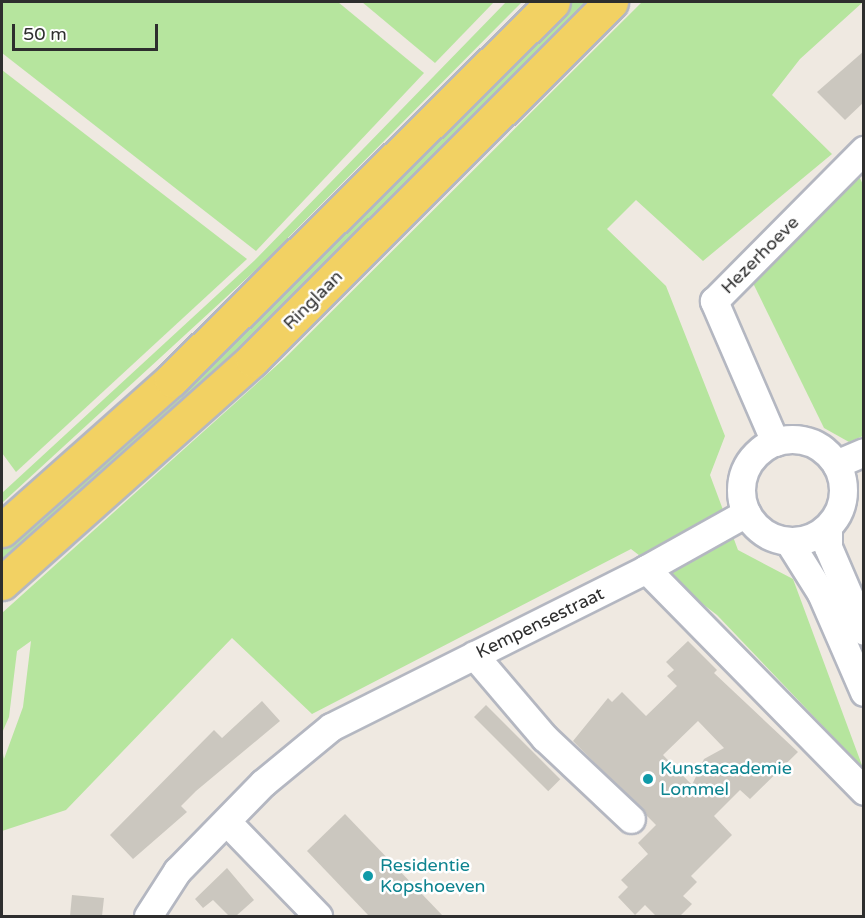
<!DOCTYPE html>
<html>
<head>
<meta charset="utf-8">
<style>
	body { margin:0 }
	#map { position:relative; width:865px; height:918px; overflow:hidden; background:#efe9e1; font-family:"Varela Round",sans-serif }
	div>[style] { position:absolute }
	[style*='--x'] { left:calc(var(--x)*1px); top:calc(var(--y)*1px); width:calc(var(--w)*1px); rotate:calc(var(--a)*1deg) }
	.green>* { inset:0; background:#b6e59e }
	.building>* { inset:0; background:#cbc7bf; transform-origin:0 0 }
	.roads { filter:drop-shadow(2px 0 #b4b7c1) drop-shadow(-2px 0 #b4b7c1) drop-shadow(0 2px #b4b7c1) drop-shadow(0 -2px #b4b7c1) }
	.minor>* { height:27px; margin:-13.5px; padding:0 13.5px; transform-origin:13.5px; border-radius:13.5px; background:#fff }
	.minor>.ring { margin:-13.5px; padding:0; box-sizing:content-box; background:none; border:27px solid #fff; border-radius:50% }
	.major>* { height:33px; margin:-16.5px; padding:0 16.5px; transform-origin:16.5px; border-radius:16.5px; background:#f2d163 }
	.dots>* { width:16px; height:16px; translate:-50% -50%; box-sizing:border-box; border:3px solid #fff; border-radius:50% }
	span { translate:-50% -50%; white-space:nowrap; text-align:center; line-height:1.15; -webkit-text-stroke:5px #fff; paint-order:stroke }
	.street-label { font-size:18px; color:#2e2e2e }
	.culture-label { font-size:18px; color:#0d838f }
	.left { translate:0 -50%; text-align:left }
	.frame { position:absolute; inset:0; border:3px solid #2e2e2e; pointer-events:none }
	.scale { position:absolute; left:12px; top:24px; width:146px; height:27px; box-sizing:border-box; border:3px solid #2e2e2e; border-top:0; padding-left:8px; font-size:18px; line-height:21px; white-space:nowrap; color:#2e2e2e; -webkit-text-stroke:4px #fff; paint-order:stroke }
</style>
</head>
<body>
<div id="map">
	<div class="green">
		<div style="clip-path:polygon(2px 2px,338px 2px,424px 73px,256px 251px,2px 53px)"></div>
		<div style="clip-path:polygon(362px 2px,494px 2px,435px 63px)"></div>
		<div style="clip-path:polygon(506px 2px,522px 2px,260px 266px,2px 503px,2px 493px,255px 260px)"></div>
		<div style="clip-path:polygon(569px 2px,593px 2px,342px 254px,2px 569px,2px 546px,80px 478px)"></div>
		<div style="clip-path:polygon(642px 2px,863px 2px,800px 59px,772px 95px,832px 154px,703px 261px,636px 200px,607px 229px,666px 286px,725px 436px,710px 475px,738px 550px,793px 579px,863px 768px,717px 615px,631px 549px,312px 714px,232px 638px,66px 810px,2px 831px,2px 748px,4px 759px,23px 707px,31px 641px,17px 651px,9px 717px,2px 733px,2px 613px,285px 358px)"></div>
		<div style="clip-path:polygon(2px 70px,247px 259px,16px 472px,2px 453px)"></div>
		<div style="clip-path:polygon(859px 176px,864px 187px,863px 436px,849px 442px,824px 428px,753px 283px,775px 251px)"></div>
	</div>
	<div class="building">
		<div style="clip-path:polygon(864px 51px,864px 102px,845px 120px,817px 92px)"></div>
		<div style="clip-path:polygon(evenodd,688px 641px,717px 670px,714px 673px,798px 752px,750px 799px,740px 790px,714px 816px,732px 835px,691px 876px,697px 882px,683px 896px,692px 904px,680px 916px,656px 916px,645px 905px,635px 915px,618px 897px,628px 887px,621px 880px,648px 854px,638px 843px,656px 825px,573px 741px,608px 698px,612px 702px,622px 692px,646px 716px,677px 686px,667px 676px,674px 670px,666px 662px,688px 641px,698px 721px,724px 748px,704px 759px,692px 785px,663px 755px,698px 721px)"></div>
		<div style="clip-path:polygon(262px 701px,280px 721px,196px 791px,181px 806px,187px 812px,133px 859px,110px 835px,214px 730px,222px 738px)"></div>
		<div style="left:486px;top:705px;width:105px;height:17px;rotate:45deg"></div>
		<div style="clip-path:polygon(345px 814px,443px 916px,369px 916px,307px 851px)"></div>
		<div style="clip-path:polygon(227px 868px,254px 900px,236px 916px,229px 916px,213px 900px,203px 908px,195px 899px)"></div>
		<div style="clip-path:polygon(72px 895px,104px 898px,102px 916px,70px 916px)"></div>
	</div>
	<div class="roads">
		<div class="minor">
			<div class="ring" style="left:741px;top:439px;width:75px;height:75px"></div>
			<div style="--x:775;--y:442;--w:154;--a:-113.4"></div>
			<div style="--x:714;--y:301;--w:213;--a:-45.2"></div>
			<div style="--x:836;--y:464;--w:30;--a:-23"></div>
			<div style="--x:828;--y:527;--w:20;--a:90"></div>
			<div style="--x:828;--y:547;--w:91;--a:66.8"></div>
			<div style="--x:789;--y:542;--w:60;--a:57.9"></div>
			<div style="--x:821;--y:593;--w:108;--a:66.5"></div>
			<div style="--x:646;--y:569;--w:311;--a:45.5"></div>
			<div style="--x:474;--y:655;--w:109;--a:49.5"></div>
			<div style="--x:545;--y:738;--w:118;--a:43.3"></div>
			<div style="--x:227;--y:822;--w:131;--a:45.9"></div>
			<div style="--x:148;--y:916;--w:54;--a:-57.2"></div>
			<div style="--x:177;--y:871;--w:123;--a:-45.7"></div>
			<div style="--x:263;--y:783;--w:88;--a:-39.5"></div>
			<div style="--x:331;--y:727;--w:352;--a:-26.6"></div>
			<div style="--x:646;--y:569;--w:115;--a:-29.2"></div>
		</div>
		<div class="major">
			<div style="--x:2;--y:530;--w:226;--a:-41.6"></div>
			<div style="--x:171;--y:380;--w:537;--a:-44.7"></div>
			<div style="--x:2;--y:583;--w:335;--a:-41.7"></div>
			<div style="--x:252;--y:360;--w:507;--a:-44.92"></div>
		</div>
	</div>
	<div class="dots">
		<div style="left:648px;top:779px;background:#0f9aa8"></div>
		<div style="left:368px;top:876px;background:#0f9aa8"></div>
	</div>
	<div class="street-label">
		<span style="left:760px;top:255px;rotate:-45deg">Hezerhoeve</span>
		<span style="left:313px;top:300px;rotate:-45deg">Ringlaan</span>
		<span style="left:540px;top:623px;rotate:-26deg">Kempensestraat</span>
	</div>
	<div class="culture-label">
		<span class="left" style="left:660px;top:779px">Kunstacademie<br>Lommel</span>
		<span class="left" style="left:380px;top:876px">Residentie<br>Kopshoeven</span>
	</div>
	<div class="frame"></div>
	<div class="scale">50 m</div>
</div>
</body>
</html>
